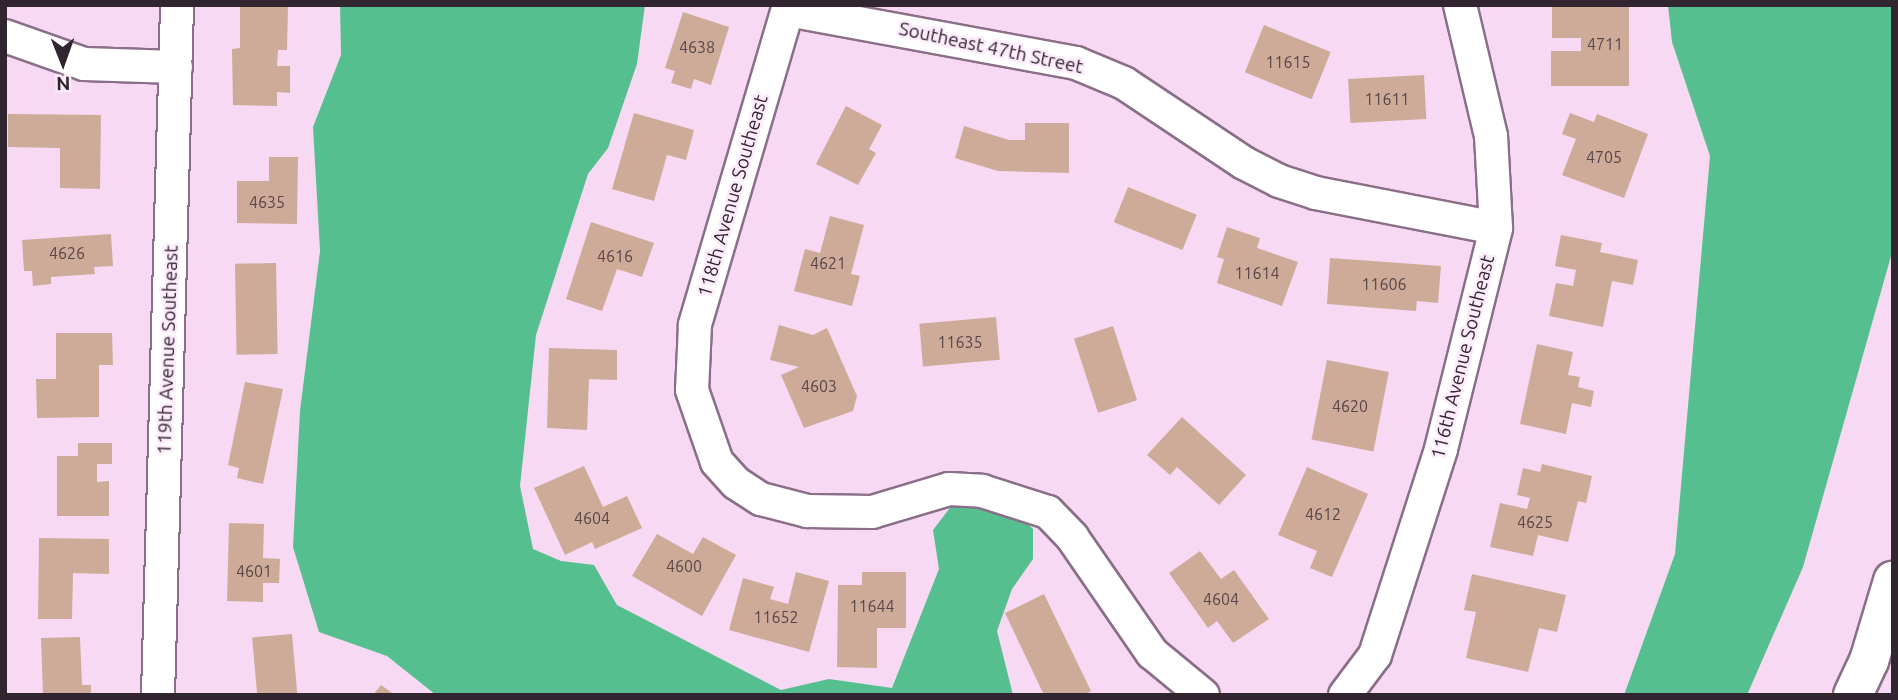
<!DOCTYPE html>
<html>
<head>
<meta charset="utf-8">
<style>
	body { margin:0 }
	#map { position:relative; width:1898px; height:700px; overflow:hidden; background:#f7d9f4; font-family:Ubuntu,sans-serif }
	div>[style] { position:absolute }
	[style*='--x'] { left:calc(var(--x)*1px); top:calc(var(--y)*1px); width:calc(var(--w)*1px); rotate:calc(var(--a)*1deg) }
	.forest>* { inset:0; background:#55bf8f }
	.building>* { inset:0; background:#ceab98; transform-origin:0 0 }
	.roads { filter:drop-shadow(2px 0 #8a6f88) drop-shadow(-2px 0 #8a6f88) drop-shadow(0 2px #8a6f88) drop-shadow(0 -2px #8a6f88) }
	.minor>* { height:32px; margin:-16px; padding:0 16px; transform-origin:16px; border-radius:16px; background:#fff }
	.highway>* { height:38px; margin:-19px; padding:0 19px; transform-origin:19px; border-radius:19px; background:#fff }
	span { translate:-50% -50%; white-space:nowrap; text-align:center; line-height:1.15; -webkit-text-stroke:5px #fdeafb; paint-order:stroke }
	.number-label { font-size:16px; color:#58464a }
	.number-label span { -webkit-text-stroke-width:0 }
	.street-label { font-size:19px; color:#312530 }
	.frame { position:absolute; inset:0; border:7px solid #312530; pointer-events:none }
	.north { position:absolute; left:28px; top:28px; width:70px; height:70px; -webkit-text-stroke:5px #fdeafb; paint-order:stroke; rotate:179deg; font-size:19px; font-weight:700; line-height:28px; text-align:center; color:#312530 }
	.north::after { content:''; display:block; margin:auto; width:24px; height:32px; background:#312530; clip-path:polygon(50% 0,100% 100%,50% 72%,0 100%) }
</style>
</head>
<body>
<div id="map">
	<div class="forest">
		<div style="clip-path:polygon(340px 5px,645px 5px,637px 64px,608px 148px,588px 174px,536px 335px,520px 486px,533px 549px,561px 561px,594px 565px,617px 605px,781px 690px,829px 679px,892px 688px,939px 569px,933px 530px,956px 500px,1012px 508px,1033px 529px,1033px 559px,1012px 589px,997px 631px,1013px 695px,436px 695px,387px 656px,319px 632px,293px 547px,300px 411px,320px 251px,313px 127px,341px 55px)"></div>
		<div style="clip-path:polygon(1668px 5px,1893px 5px,1893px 249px,1803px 567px,1747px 695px,1624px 695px,1675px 554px,1710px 156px,1672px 42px)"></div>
	</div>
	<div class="building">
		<div style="clip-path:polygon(240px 5px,288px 6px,287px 50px,278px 50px,277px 66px,290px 66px,290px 93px,277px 92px,277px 106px,233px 105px,232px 49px,240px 48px)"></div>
		<div style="clip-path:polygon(1552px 5px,1629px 5px,1629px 86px,1551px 86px,1551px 51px,1581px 51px,1581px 38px,1552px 38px)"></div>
		<div style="clip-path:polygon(683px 12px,729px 27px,711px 85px,694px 79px,691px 89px,671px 83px,675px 71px,665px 68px)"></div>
		<div style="left:1264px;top:25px;width:72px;height:51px;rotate:22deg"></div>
		<div style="left:1424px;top:75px;width:44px;height:76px;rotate:87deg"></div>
		<div style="clip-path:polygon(846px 106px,882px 125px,869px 149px,876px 153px,858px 185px,816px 164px)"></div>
		<div style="clip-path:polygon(634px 113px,694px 130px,686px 160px,667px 155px,654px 201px,612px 189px)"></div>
		<div style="clip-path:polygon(1570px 113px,1594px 122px,1597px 114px,1648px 134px,1624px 198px,1562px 175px,1576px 139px,1562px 134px)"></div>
		<div style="clip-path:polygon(8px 114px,101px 115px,100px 189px,60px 188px,60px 148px,8px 147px)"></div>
		<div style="clip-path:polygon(1025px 123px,1069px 123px,1069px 173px,998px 171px,955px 158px,964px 126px,1009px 140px,1025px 140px)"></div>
		<div style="clip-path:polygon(269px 157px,298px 157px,297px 224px,237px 223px,237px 181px,269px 181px)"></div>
		<div style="left:1128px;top:187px;width:74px;height:38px;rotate:22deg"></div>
		<div style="clip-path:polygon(830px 216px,864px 225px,851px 274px,860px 276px,852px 306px,794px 291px,805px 249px,820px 253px)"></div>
		<div style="clip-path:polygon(591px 222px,654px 243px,642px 277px,617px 269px,602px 311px,566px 299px)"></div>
		<div style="clip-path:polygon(1227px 227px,1260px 238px,1257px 248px,1298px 262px,1282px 306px,1217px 283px,1224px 259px,1217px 257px)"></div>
		<div style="clip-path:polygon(111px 234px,113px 266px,94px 267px,95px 274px,51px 277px,51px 284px,33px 286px,32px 271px,24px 271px,22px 240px)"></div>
		<div style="clip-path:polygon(1561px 235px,1602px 243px,1600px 252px,1638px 260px,1633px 285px,1612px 281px,1603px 327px,1549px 316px,1556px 283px,1573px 286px,1576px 270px,1555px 266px)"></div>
		<div style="clip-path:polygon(1330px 258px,1441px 266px,1438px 303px,1417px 301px,1416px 311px,1327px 304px)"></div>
		<div style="left:276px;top:263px;width:91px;height:41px;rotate:89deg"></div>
		<div style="left:996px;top:317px;width:43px;height:77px;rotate:85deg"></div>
		<div style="clip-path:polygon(779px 325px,813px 335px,827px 328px,857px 396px,853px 411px,804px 428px,781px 375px,799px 367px,770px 360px)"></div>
		<div style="left:1113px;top:326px;width:78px;height:41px;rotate:72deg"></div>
		<div style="clip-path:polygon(56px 333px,112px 333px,113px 365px,99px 365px,99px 417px,37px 418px,36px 379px,56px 379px)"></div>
		<div style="clip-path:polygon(1537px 344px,1573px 352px,1568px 375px,1580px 377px,1578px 387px,1594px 391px,1591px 407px,1572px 403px,1566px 434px,1520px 424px)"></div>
		<div style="clip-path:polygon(549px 348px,617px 350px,617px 380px,589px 379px,587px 430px,547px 428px)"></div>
		<div style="left:1327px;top:360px;width:63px;height:81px;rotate:11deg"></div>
		<div style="clip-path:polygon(245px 382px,283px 389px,263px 484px,237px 478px,239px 468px,228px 465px)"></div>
		<div style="clip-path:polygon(1182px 417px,1246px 475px,1219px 505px,1177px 467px,1170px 475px,1147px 455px)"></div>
		<div style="clip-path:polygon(78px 443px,112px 443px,112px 464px,97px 464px,97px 482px,109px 481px,109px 516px,57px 516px,57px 456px,78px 456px)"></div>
		<div style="clip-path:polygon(1542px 464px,1592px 476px,1586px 503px,1578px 501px,1568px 542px,1538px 535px,1533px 556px,1490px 547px,1500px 503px,1527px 509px,1530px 498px,1517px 495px,1523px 468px,1540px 472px)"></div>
		<div style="clip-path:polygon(584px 466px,603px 507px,627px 496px,642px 528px,595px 549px,592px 542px,565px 555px,534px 488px)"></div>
		<div style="clip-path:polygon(1307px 467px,1368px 494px,1332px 577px,1310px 568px,1317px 551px,1278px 535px)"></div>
		<div style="clip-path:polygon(229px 523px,264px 524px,263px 558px,280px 559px,279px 583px,263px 583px,263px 602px,227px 601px)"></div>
		<div style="clip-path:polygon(657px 534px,693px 554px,703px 537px,736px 555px,702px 616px,632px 576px)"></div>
		<div style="clip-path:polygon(39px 538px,109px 539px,109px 574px,73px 573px,72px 619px,38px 619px)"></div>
		<div style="clip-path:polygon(1200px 551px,1221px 579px,1234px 570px,1269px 619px,1233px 643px,1217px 621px,1208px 628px,1169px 573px)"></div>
		<div style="clip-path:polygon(796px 572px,829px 581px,809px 652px,729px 630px,743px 578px,774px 587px,770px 599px,788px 604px)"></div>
		<div style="clip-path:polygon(862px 572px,906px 572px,906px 628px,877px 628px,877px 668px,837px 667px,838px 585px,862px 585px)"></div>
		<div style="clip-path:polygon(1472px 574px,1566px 595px,1557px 632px,1539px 628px,1528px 672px,1466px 658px,1476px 612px,1464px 610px)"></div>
		<div style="clip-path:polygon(1044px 594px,1091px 691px,1084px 695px,1044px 695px,1005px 613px)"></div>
		<div style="left:292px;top:634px;width:61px;height:40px;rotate:85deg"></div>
		<div style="clip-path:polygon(80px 637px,82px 685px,91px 685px,91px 695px,43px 695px,41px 638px)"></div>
		<div style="clip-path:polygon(381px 685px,395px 695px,373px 695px)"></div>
	</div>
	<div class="roads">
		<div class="minor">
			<div style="--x:789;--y:5;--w:334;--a:106.4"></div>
			<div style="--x:695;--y:325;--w:65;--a:92.6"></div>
			<div style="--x:692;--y:390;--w:76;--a:70.9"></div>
			<div style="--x:717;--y:462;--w:28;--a:48"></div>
			<div style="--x:736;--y:483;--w:30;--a:33"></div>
			<div style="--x:761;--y:499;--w:48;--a:14.6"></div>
			<div style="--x:807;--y:511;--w:65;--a:0.9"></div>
			<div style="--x:872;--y:512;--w:80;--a:-16.6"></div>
			<div style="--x:949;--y:489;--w:33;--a:3"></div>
			<div style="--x:982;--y:491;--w:69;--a:17.7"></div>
			<div style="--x:1048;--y:512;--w:35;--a:46"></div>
			<div style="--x:1072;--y:537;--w:141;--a:55.4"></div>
			<div style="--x:1152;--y:653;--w:66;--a:39.5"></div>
			<div style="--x:788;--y:10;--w:293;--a:10.4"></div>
			<div style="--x:1076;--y:63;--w:52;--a:22.6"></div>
			<div style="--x:1124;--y:83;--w:144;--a:33.7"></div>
			<div style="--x:1244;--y:163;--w:39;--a:27"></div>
			<div style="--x:1279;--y:181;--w:39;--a:18"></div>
			<div style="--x:1316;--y:193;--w:183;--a:11"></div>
			<div style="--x:5;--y:36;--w:84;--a:19.5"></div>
			<div style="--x:84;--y:64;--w:92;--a:1.9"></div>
			<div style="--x:158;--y:695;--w:690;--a:-88.42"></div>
			<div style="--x:1345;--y:695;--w:50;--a:-53.1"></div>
			<div style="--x:1375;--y:655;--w:216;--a:-72.2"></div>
			<div style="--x:1441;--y:449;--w:228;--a:-76"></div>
			<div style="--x:1496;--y:228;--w:92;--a:-93.1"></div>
			<div style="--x:1491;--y:136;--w:135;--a:-103.3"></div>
		</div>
		<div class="highway">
			<div style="--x:1853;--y:695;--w:38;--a:-65"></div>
			<div style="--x:1869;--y:661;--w:84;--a:-73.3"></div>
		</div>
	</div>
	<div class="number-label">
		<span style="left:1605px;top:44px">4711</span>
		<span style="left:697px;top:47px">4638</span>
		<span style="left:1288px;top:62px">11615</span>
		<span style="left:1387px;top:99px">11611</span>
		<span style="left:1604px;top:157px">4705</span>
		<span style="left:267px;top:202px">4635</span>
		<span style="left:67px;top:253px">4626</span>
		<span style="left:615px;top:256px">4616</span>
		<span style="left:828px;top:263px">4621</span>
		<span style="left:1257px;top:273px">11614</span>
		<span style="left:1384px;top:284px">11606</span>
		<span style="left:960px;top:342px">11635</span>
		<span style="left:819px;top:386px">4603</span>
		<span style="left:1350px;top:406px">4620</span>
		<span style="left:1323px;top:514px">4612</span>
		<span style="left:592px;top:518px">4604</span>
		<span style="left:1535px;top:522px">4625</span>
		<span style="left:684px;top:566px">4600</span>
		<span style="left:254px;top:571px">4601</span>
		<span style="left:1221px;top:599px">4604</span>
		<span style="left:872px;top:606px">11644</span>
		<span style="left:776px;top:617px">11652</span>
	</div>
	<div class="street-label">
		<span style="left:991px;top:48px;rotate:12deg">Southeast 47th Street</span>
		<span style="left:733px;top:196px;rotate:-74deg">118th Avenue Southeast</span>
		<span style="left:168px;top:350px;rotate:-88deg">119th Avenue Southeast</span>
		<span style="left:1463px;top:357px;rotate:-76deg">116th Avenue Southeast</span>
	</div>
	<div class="frame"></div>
	<div class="north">N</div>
</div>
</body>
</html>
